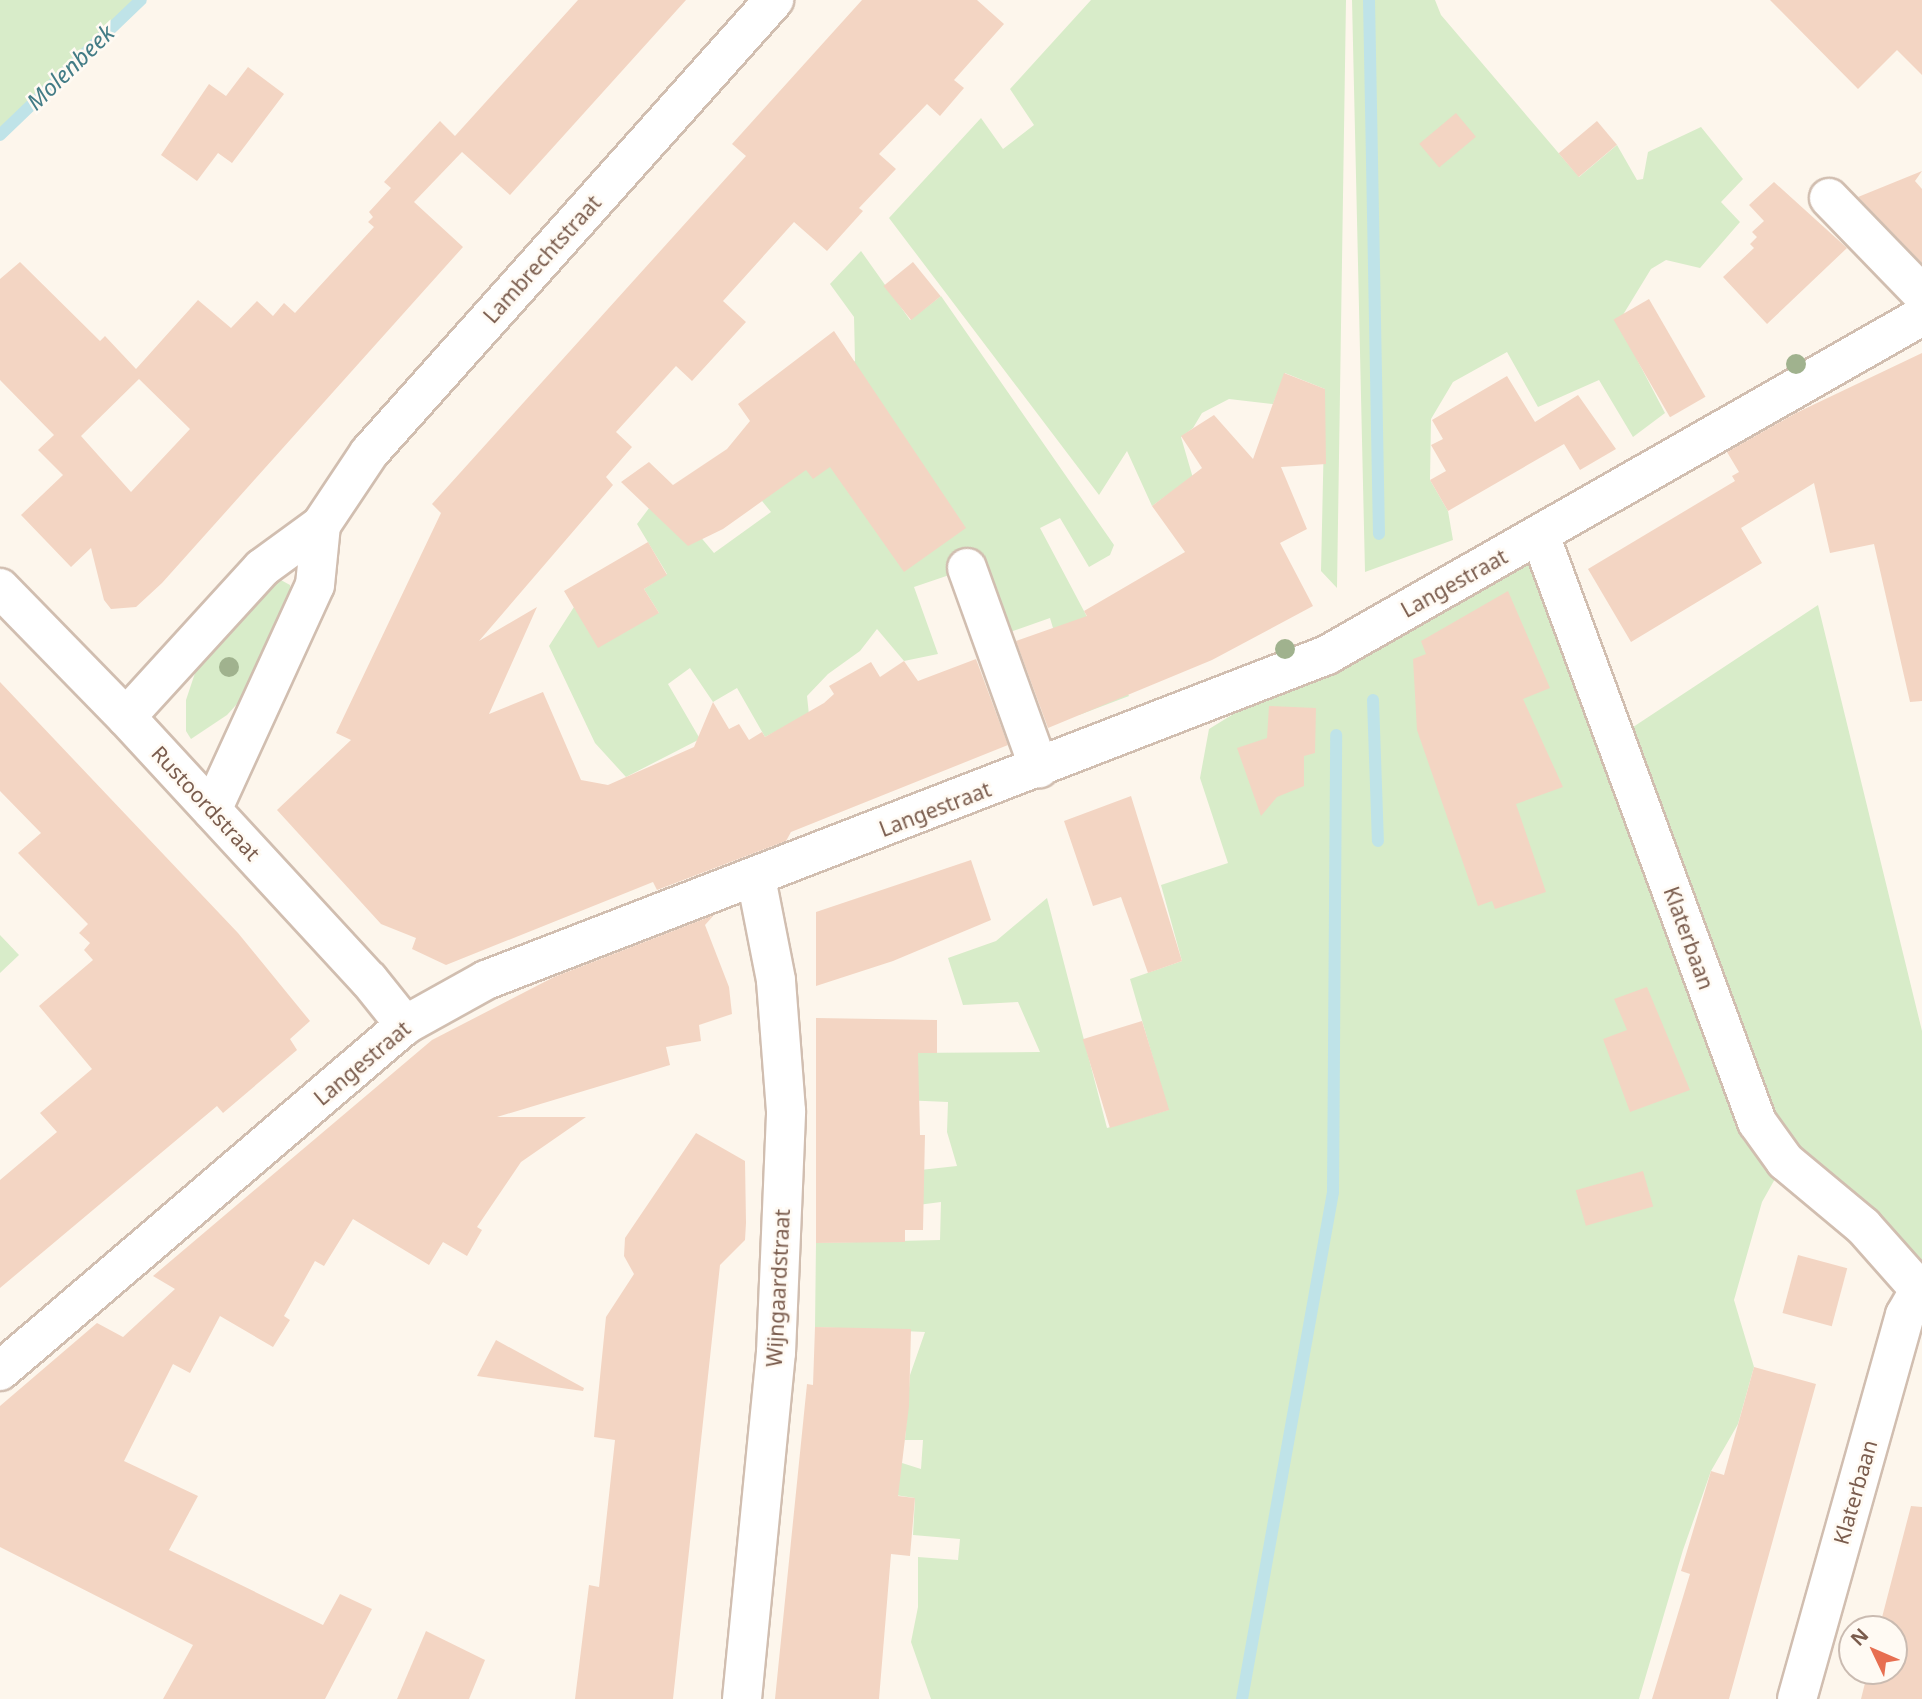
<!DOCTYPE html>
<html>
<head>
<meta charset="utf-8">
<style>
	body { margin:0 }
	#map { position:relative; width:1922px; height:1699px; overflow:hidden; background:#fdf6ec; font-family:"Noto Sans",sans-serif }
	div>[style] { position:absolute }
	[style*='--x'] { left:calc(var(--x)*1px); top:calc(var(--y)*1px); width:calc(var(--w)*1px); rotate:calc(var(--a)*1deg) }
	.green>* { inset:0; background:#d8ecc9 }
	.stream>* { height:12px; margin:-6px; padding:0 6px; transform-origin:6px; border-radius:6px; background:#bfe3e8 }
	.building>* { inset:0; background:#f3d5c3; transform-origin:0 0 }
	.roads { filter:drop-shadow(2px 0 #d1beb0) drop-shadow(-2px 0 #d1beb0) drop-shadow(0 2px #d1beb0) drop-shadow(0 -2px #d1beb0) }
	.minor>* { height:38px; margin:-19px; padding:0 19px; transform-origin:19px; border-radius:19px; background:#fff }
	.trees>* { width:20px; height:20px; margin:-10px; border-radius:50%; background:#a0b28e }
	span { translate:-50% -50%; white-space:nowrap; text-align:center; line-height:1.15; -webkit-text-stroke:5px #fffaf3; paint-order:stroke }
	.street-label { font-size:21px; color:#7a5c4d }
	.water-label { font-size:23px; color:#437c86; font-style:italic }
	.north { position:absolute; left:1838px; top:1615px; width:70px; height:70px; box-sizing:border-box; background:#fffaf3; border:2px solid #cabbb1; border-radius:50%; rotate:314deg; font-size:19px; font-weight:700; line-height:28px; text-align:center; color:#7a5c4d }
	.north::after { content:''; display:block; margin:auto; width:24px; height:32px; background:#e76f51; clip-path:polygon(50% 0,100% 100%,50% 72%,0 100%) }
</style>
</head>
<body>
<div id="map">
	<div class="green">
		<div style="clip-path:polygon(0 0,141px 0,0 135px)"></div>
		<div style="clip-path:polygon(1091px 0,1346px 0,1337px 588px,1321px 571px,1325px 389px,1285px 373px,1273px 404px,1229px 399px,1202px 413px,1193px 428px,1181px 437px,1195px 485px,1170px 493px,1152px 506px,1127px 451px,1099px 495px,889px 218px,981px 118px,1003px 149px,1034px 125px,1010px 89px)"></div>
		<div style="clip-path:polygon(1352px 0,1435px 0,1441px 15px,1579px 177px,1617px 145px,1637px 180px,1643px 179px,1648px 152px,1701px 127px,1743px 179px,1721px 202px,1740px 222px,1700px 268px,1666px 260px,1651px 269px,1618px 323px,1665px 413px,1633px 437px,1599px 380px,1538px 407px,1507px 352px,1453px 382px,1431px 419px,1430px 480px,1448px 511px,1453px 540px,1365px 572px)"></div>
		<div style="clip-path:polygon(861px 251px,910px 320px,941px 296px,1114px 545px,1110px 555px,1089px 567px,1060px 518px,1040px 528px,1129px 696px,1079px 715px,1050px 618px,1010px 632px,967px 569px,914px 587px,938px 654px,904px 661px,877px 629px,860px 651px,828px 674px,807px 696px,809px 715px,765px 737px,737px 688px,713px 702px,690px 668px,668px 684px,700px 739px,626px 777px,595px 743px,549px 646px,574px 607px,659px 613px,644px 589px,667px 574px,637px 524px,662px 491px,714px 553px,771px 512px,762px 501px,783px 412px,855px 361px,854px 317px,830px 284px)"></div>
		<div style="clip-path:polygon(1540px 535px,1615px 739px,1818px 605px,1922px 1031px,1922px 1286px,1785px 1161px,1762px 1202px,1734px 1300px,1754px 1367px,1738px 1424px,1711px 1471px,1683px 1550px,1639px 1699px,931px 1699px,911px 1642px,918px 1607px,918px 1557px,958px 1560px,960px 1539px,913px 1535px,915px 1498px,875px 1492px,902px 1463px,921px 1469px,923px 1440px,905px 1440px,910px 1375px,925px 1332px,815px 1327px,816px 1243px,940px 1240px,941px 1202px,910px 1206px,911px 1171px,957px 1166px,947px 1132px,948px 1102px,902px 1100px,902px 1053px,1040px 1052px,1018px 1002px,963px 1005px,948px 958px,996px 941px,1047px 898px,1107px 1128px,1168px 1110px,1130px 979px,1182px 961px,1161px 885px,1228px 863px,1200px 778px,1209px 729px,1352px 641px)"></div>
		<div style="clip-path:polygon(279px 579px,290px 585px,291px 594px,247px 693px,227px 715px,191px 739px,186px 731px,186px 700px,197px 667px,267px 586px)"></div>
		<div style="clip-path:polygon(0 935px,19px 955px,0 973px)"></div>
	</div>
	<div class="stream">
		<div style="--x:1369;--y:0;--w:534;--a:88.93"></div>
		<div style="--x:0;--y:135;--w:195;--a:-43.8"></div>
		<div style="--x:1373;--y:700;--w:141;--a:88"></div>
		<div style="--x:1242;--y:1699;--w:515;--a:-79.82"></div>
		<div style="--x:1333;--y:1192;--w:457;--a:-89.6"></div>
	</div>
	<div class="building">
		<div style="clip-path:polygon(evenodd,578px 0,686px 0,510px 195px,462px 152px,414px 202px,463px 247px,162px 583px,136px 607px,111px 609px,104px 600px,91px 548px,71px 567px,21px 515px,63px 475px,38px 450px,54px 435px,0 380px,0 279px,20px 262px,100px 341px,105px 336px,136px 369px,198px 300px,231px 328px,257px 301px,273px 316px,284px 303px,295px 313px,374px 227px,368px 222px,373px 217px,369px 212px,391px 188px,384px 182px,440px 121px,455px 136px,578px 0,139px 379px,190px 429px,131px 492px,81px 436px,139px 379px)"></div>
		<div style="clip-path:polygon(862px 0,977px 0,1004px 24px,954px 80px,964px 88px,940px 116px,927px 104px,879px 154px,896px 169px,859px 208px,863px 211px,827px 251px,794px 222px,723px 301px,746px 322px,692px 381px,676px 366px,616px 432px,632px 447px,606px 477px,613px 485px,479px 641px,537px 607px,489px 714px,543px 692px,581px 780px,608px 785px,694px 747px,713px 702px,729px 729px,739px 724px,749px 740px,762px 732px,765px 737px,824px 703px,834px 694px,829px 686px,871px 662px,880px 677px,904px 661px,918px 681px,976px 659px,1008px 745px,791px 832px,786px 841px,657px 890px,653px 882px,446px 965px,412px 949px,416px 938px,381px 924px,277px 810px,351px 740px,336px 733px,441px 513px,432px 504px,746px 156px,732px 144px)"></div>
		<div style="clip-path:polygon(1770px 0,1922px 0,1922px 75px,1897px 50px,1858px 89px)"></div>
		<div style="clip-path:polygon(248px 67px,284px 94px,232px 163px,218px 153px,197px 181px,161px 155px,209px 84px,226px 96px)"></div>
		<div style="left:1456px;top:113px;width:31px;height:48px;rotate:50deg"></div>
		<div style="left:1597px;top:121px;width:31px;height:50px;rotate:50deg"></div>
		<div style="clip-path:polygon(1922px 171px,1915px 181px,1922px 189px,1922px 263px,1858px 197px)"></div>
		<div style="clip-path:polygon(1774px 182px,1847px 248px,1767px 324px,1723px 277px,1754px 248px,1750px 244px,1757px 237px,1752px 232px,1764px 221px,1749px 205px)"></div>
		<div style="left:913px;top:262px;width:44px;height:38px;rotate:51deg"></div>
		<div style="left:1649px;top:299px;width:113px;height:41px;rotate:60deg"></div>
		<div style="clip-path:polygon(834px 331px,966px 528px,904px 572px,830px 467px,813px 479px,806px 470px,723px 529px,688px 546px,621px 482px,649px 462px,673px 485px,727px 449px,750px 421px,738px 404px)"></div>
		<div style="clip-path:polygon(1922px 353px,1922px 701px,1910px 702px,1874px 544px,1830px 553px,1814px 483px,1741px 528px,1762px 563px,1631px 642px,1588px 569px,1735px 481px,1732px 476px,1739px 472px,1727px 452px,1796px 413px)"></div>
		<div style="clip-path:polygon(1284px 373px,1325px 389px,1326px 464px,1281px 467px,1307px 529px,1280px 543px,1313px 606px,1212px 660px,1048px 728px,1016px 641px,1087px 616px,1084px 611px,1185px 552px,1152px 506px,1202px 468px,1181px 436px,1214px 415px,1253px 459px)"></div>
		<div style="clip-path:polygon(1507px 376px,1535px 422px,1578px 395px,1616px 449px,1580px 470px,1564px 444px,1448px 511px,1430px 480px,1446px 471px,1431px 445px,1443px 439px,1432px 420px)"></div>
		<div style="clip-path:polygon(648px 542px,667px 575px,644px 589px,659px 613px,598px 648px,564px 591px)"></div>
		<div style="clip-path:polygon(1508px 591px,1550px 688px,1523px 699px,1563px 787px,1516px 804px,1546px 892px,1495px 909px,1492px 901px,1478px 906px,1417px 730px,1413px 659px,1426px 654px,1421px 641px)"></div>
		<div style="clip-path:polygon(0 682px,238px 933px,310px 1021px,290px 1039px,297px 1050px,223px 1113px,217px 1106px,0 1288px,0 1180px,57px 1132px,40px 1113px,92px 1069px,39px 1006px,93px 960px,84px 950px,90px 943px,79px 933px,88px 924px,18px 853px,41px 833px,0 791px)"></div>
		<div style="clip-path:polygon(1269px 706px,1316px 708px,1315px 753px,1304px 756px,1304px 786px,1277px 797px,1261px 816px,1237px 748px,1267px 738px)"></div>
		<div style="clip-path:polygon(1131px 796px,1182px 961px,1148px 973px,1121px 897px,1093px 906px,1064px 821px)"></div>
		<div style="clip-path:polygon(971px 860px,991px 920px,893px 961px,816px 986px,816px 912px)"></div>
		<div style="clip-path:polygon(714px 915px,705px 925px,729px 987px,732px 1014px,699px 1025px,701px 1041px,666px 1047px,670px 1065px,497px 1117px,586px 1117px,521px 1162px,477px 1227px,482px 1230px,467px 1256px,443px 1242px,429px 1265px,353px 1219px,324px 1266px,315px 1261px,284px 1316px,290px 1320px,273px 1347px,220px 1316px,190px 1373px,173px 1364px,124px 1461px,198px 1496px,169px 1550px,323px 1625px,340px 1594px,372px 1609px,325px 1699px,163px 1699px,193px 1645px,0 1547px,0 1406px,97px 1323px,123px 1337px,175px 1289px,153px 1276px,432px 1040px,554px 977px)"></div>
		<div style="clip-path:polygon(1647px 987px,1690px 1090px,1630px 1112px,1603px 1039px,1627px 1030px,1614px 999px)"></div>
		<div style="clip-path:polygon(816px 1018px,937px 1020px,937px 1053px,918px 1053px,920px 1135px,925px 1135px,923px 1230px,905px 1230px,905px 1242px,816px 1243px)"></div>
		<div style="left:1142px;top:1021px;width:93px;height:62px;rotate:73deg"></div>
		<div style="clip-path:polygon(696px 1133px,745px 1161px,746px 1223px,745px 1240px,720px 1265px,673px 1699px,575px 1699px,589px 1585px,599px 1587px,615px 1440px,594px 1437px,606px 1317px,634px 1274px,624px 1256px,625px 1238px)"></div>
		<div style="left:1643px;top:1171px;width:37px;height:70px;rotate:74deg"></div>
		<div style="left:1798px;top:1255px;width:51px;height:60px;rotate:15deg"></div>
		<div style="clip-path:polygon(815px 1327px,911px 1329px,909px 1406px,898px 1496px,915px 1498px,910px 1556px,891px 1554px,879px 1699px,775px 1699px,807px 1384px,813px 1385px)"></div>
		<div style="clip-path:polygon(496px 1340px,584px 1388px,583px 1391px,477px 1376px)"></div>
		<div style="clip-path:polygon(1754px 1367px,1816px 1384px,1729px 1699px,1652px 1699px,1690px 1574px,1681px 1571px,1711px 1471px,1724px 1475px)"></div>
		<div style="clip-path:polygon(1911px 1506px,1922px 1507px,1922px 1699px,1861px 1699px,1868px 1671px,1894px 1671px,1894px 1629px,1879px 1629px)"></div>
		<div style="clip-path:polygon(426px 1631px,485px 1660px,469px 1699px,397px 1699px)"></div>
	</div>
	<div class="roads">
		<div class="minor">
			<div style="--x:1829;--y:198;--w:134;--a:45.9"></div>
			<div style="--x:1540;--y:535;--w:626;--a:69.71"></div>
			<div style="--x:1757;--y:1122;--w:48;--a:54.3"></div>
			<div style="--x:1785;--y:1161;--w:102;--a:39.8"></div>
			<div style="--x:1863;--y:1226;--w:84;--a:48.4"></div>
			<div style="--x:967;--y:568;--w:213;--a:70.2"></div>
			<div style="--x:0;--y:588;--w:180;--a:45.7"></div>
			<div style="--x:126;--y:717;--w:358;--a:47.3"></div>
			<div style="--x:369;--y:980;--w:58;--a:51.3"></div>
			<div style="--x:126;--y:717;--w:202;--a:-47.6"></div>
			<div style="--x:262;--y:568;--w:73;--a:-36.1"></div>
			<div style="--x:321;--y:525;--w:87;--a:-56.3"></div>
			<div style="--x:369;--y:453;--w:608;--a:-48.2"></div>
			<div style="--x:212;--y:810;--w:247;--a:-65.4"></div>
			<div style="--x:315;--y:585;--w:60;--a:-84.3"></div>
			<div style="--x:0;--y:1371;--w:533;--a:-40.51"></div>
			<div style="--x:405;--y:1025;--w:93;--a:-29.1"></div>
			<div style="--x:486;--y:980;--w:902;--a:-21.13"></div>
			<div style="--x:1327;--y:655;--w:685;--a:-29.67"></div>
			<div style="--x:742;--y:1699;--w:348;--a:-84.4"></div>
			<div style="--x:776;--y:1353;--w:242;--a:-87.6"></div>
			<div style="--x:786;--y:1111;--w:131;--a:-94.4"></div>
			<div style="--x:776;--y:980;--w:104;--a:-101.1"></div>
			<div style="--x:1797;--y:1699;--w:399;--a:-74.3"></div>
			<div style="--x:1905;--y:1315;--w:34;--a:-60"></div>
		</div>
	</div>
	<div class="trees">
		<div style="left:1796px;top:364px"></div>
		<div style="left:1285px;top:649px"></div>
		<div style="left:229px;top:667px"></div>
	</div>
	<div class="street-label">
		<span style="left:542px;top:259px;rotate:-48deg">Lambrechtstraat</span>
		<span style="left:1454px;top:583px;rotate:-29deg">Langestraat</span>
		<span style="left:206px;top:803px;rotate:47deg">Rustoordstraat</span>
		<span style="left:935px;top:809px;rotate:-21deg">Langestraat</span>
		<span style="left:1689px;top:938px;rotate:70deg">Klaterbaan</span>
		<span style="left:362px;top:1063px;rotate:-40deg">Langestraat</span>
		<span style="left:778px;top:1288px;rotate:-87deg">Wijngaardstraat</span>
		<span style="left:1855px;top:1492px;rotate:-74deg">Klaterbaan</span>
	</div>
	<div class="water-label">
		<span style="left:70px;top:67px;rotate:-44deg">Molenbeek</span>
	</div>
	<div class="north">N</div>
</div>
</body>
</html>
